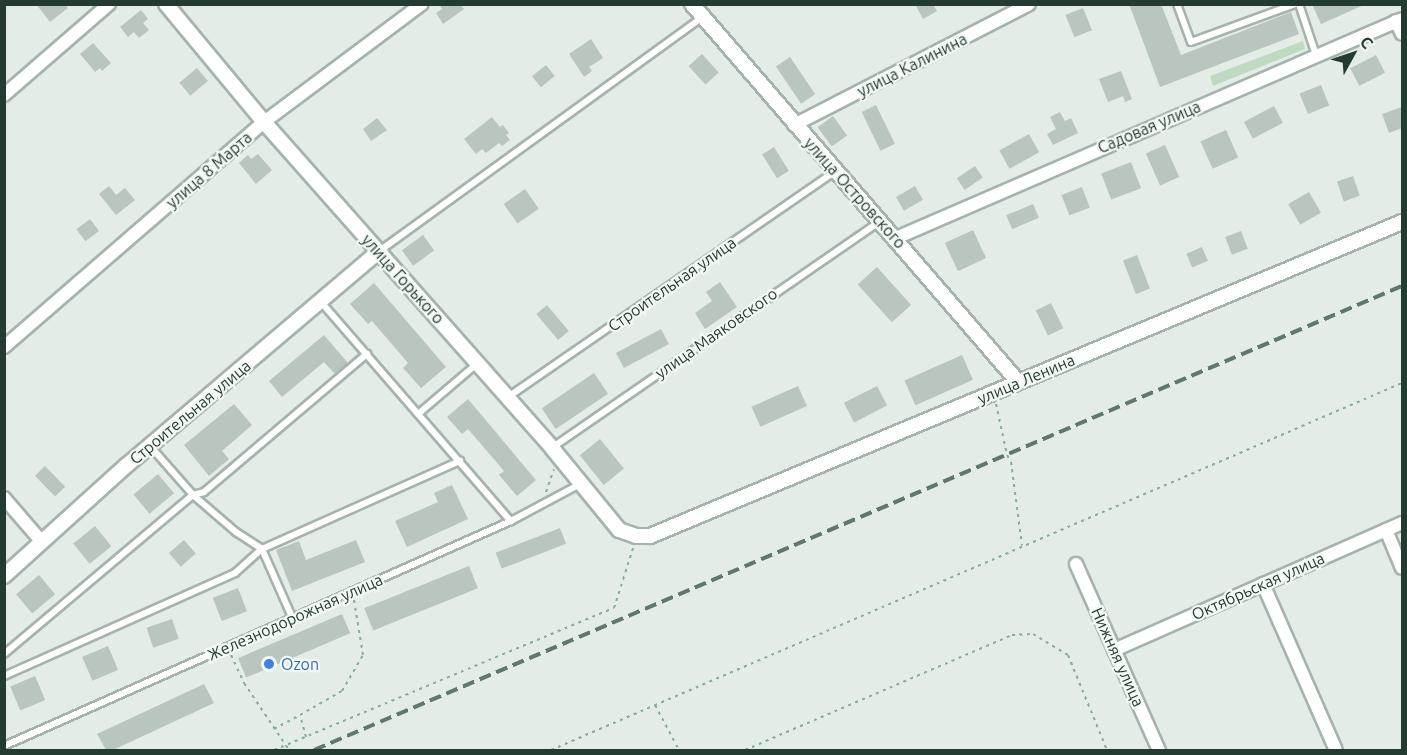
<!DOCTYPE html>
<html>
<head>
<meta charset="utf-8">
<style>
	body { margin:0 }
	#map { position:relative; width:1407px; height:755px; overflow:hidden; background:#e3ece7; font-family:Ubuntu,sans-serif }
	div>[style] { position:absolute }
	[style*='--x'] { left:calc(var(--x)*1px); top:calc(var(--y)*1px); width:calc(var(--w)*1px); rotate:calc(var(--a)*1deg) }
	.green>* { inset:0; background:#bedbc2 }
	.building>* { inset:0; background:#b9c6bf; transform-origin:0 0 }
	.path>* { height:2px; margin-top:-1px; transform-origin:0; background:repeating-linear-gradient(90deg,#86ac9b 0 3px,transparent 0 7.5px) }
	.roads { filter:drop-shadow(2px 0 #a6b3ad) drop-shadow(-2px 0 #a6b3ad) drop-shadow(0 2px #a6b3ad) drop-shadow(0 -2px #a6b3ad) }
	.service>* { height:6px; margin:-3px; padding:0 3px; transform-origin:3px; border-radius:3px; background:#fff }
	.minor>* { height:12px; margin:-6px; padding:0 6px; transform-origin:6px; border-radius:6px; background:#fff }
	.tertiary>* { height:14px; margin:-7px; padding:0 7px; transform-origin:7px; border-radius:7px; background:#fff }
	.rail>* { height:4px; margin-top:-2px; transform-origin:0; background:repeating-linear-gradient(90deg,#5f776d 0 12px,transparent 0 18px) }
	.dots>* { width:16px; height:16px; translate:-50% -50%; box-sizing:border-box; border:3px solid #f3f8f5; border-radius:50% }
	span { translate:-50% -50%; white-space:nowrap; text-align:center; line-height:1.15; -webkit-text-stroke:4.5px #f3f8f5; paint-order:stroke }
	.street-label { font-size:16px; color:#243b32 }
	.shop-label { font-size:16px; color:#366cbe }
	.left { translate:0 -50%; text-align:left }
	.frame { position:absolute; inset:0; border:6px solid #243b32; pointer-events:none }
	.north { position:absolute; left:1323px; top:24px; width:60px; height:60px; -webkit-text-stroke:4px #f3f8f5; paint-order:stroke; rotate:50deg; font-size:16px; font-weight:700; line-height:24px; text-align:center; color:#243b32 }
	.north::after { content:''; display:block; margin:auto; width:21px; height:27px; background:#243b32; clip-path:polygon(50% 0,100% 100%,50% 72%,0 100%) }
</style>
</head>
<body>
<div id="map">
	<div class="green">
		<div style="clip-path:polygon(1303px 41px,1305px 49px,1213px 86px,1210px 76px)"></div>
	</div>
	<div class="building">
		<div style="clip-path:polygon(36px 4px,65px 4px,68px 8px,50px 22px)"></div>
		<div style="clip-path:polygon(443px 4px,460px 4px,464px 9px,443px 24px,436px 13px,442px 9px,440px 6px)"></div>
		<div style="clip-path:polygon(915px 4px,933px 4px,937px 11px,923px 19px)"></div>
		<div style="clip-path:polygon(1129px 4px,1161px 4px,1181px 55px,1291px 12px,1299px 34px,1160px 87px)"></div>
		<div style="clip-path:polygon(1312px 4px,1366px 4px,1321px 24px)"></div>
		<div style="left:1083px;top:8px;width:24px;height:19px;rotate:68deg"></div>
		<div style="clip-path:polygon(141px 10px,148px 19px,143px 23px,149px 30px,139px 38px,134px 32px,128px 37px,120px 27px)"></div>
		<div style="clip-path:polygon(591px 39px,603px 58px,589px 67px,592px 71px,584px 77px,569px 54px)"></div>
		<div style="clip-path:polygon(93px 43px,111px 63px,102px 71px,100px 68px,95px 72px,80px 54px)"></div>
		<div style="left:702px;top:54px;width:25px;height:18px;rotate:48deg"></div>
		<div style="left:1376px;top:55px;width:20px;height:29px;rotate:63deg"></div>
		<div style="left:790px;top:57px;width:45px;height:17px;rotate:56deg"></div>
		<div style="left:546px;top:65px;width:14px;height:18px;rotate:51deg"></div>
		<div style="left:197px;top:68px;width:17px;height:23px;rotate:50deg"></div>
		<div style="clip-path:polygon(1121px 71px,1132px 99px,1125px 102px,1123px 96px,1108px 102px,1099px 79px)"></div>
		<div style="left:1321px;top:85px;width:22px;height:23px;rotate:68deg"></div>
		<div style="left:876px;top:105px;width:43px;height:16px;rotate:64deg"></div>
		<div style="left:1274px;top:106px;width:19px;height:34px;rotate:62deg"></div>
		<div style="clip-path:polygon(1402px 107px,1402px 128px,1389px 133px,1382px 114px)"></div>
		<div style="clip-path:polygon(1060px 112px,1065px 121px,1071px 118px,1078px 133px,1053px 145px,1047px 134px,1056px 129px,1050px 117px)"></div>
		<div style="left:833px;top:116px;width:24px;height:19px;rotate:54deg"></div>
		<div style="clip-path:polygon(492px 117px,500px 127px,503px 125px,509px 133px,506px 135px,510px 140px,502px 146px,499px 143px,486px 153px,482px 149px,476px 154px,464px 139px)"></div>
		<div style="clip-path:polygon(377px 118px,387px 130px,371px 141px,363px 129px)"></div>
		<div style="left:1226px;top:130px;width:30px;height:28px;rotate:66deg"></div>
		<div style="left:1029px;top:134px;width:21px;height:34px;rotate:61deg"></div>
		<div style="left:1165px;top:145px;width:35px;height:21px;rotate:66deg"></div>
		<div style="left:774px;top:147px;width:28px;height:14px;rotate:58deg"></div>
		<div style="clip-path:polygon(258px 154px,272px 170px,256px 184px,239px 163px,248px 155px,251px 159px)"></div>
		<div style="left:1131px;top:162px;width:28px;height:32px;rotate:69deg"></div>
		<div style="left:975px;top:166px;width:14px;height:22px;rotate:56deg"></div>
		<div style="left:1353px;top:176px;width:21px;height:17px;rotate:71deg"></div>
		<div style="clip-path:polygon(109px 186px,116px 195px,125px 188px,135px 200px,116px 215px,99px 194px)"></div>
		<div style="left:915px;top:186px;width:16px;height:22px;rotate:60deg"></div>
		<div style="left:1082px;top:187px;width:22px;height:22px;rotate:69deg"></div>
		<div style="left:525px;top:189px;width:24px;height:26px;rotate:55deg"></div>
		<div style="left:1309px;top:192px;width:24px;height:24px;rotate:60deg"></div>
		<div style="left:1033px;top:204px;width:15px;height:29px;rotate:67deg"></div>
		<div style="left:90px;top:219px;width:15px;height:17px;rotate:53deg"></div>
		<div style="left:973px;top:230px;width:31px;height:31px;rotate:65deg"></div>
		<div style="left:1241px;top:231px;width:19px;height:17px;rotate:69deg"></div>
		<div style="left:423px;top:235px;width:19px;height:26px;rotate:54deg"></div>
		<div style="left:1202px;top:247px;width:15px;height:17px;rotate:67deg"></div>
		<div style="left:1137px;top:255px;width:36px;height:15px;rotate:69deg"></div>
		<div style="left:877px;top:267px;width:51px;height:26px;rotate:48deg"></div>
		<div style="clip-path:polygon(720px 282px,737px 307px,705px 329px,695px 313px,712px 301px,706px 292px)"></div>
		<div style="clip-path:polygon(374px 283px,446px 367px,421px 388px,403px 368px,408px 363px,372px 321px,368px 324px,350px 304px)"></div>
		<div style="left:1051px;top:303px;width:28px;height:17px;rotate:64deg"></div>
		<div style="left:547px;top:305px;width:34px;height:14px;rotate:50deg"></div>
		<div style="left:661px;top:329px;width:17px;height:51px;rotate:62deg"></div>
		<div style="clip-path:polygon(324px 335px,348px 363px,335px 374px,324px 362px,282px 397px,269px 381px)"></div>
		<div style="left:962px;top:355px;width:27px;height:63px;rotate:66deg"></div>
		<div style="left:594px;top:373px;width:25px;height:63px;rotate:56deg"></div>
		<div style="left:798px;top:386px;width:22px;height:51px;rotate:66deg"></div>
		<div style="left:877px;top:386px;width:22px;height:37px;rotate:63deg"></div>
		<div style="clip-path:polygon(468px 399px,536px 480px,517px 496px,499px 475px,504px 471px,468px 429px,462px 434px,447px 417px)"></div>
		<div style="clip-path:polygon(234px 404px,252px 425px,222px 451px,229px 459px,209px 476px,184px 445px)"></div>
		<div style="left:600px;top:439px;width:38px;height:26px;rotate:51deg"></div>
		<div style="left:45px;top:466px;width:29px;height:14px;rotate:46deg"></div>
		<div style="left:158px;top:474px;width:25px;height:32px;rotate:50deg"></div>
		<div style="clip-path:polygon(452px 485px,468px 519px,407px 547px,395px 521px,438px 502px,434px 493px)"></div>
		<div style="left:95px;top:526px;width:26px;height:28px;rotate:51deg"></div>
		<div style="left:560px;top:528px;width:17px;height:69px;rotate:69deg"></div>
		<div style="left:184px;top:540px;width:18px;height:20px;rotate:49deg"></div>
		<div style="clip-path:polygon(356px 540px,365px 562px,292px 591px,276px 550px,299px 541px,306px 560px)"></div>
		<div style="left:469px;top:566px;width:24px;height:113px;rotate:68deg"></div>
		<div style="left:39px;top:575px;width:25px;height:30px;rotate:50deg"></div>
		<div style="left:238px;top:588px;width:25px;height:27px;rotate:69deg"></div>
		<div style="left:342px;top:614px;width:21px;height:113px;rotate:67deg"></div>
		<div style="left:172px;top:619px;width:21px;height:27px;rotate:71deg"></div>
		<div style="left:108px;top:646px;width:26px;height:28px;rotate:67deg"></div>
		<div style="left:35px;top:676px;width:26px;height:27px;rotate:67deg"></div>
		<div style="clip-path:polygon(204px 684px,214px 703px,113px 750px,106px 750px,97px 734px)"></div>
	</div>
	<div class="path">
		<div style="--x:996;--y:404;--w:52;--a:77.8"></div>
		<div style="--x:1007;--y:455;--w:8;--a:60"></div>
		<div style="--x:1011;--y:462;--w:84;--a:82.5"></div>
		<div style="--x:546;--y:492;--w:24;--a:-71"></div>
		<div style="--x:231;--y:655;--w:31;--a:65"></div>
		<div style="--x:244;--y:683;--w:81;--a:56.1"></div>
		<div style="--x:655;--y:705;--w:51;--a:61.9"></div>
		<div style="--x:274;--y:729;--w:30;--a:-28"></div>
		<div style="--x:306;--y:737;--w:23;--a:-105"></div>
		<div style="--x:300;--y:715;--w:48;--a:-29.7"></div>
		<div style="--x:342;--y:691;--w:42;--a:-59.7"></div>
		<div style="--x:363;--y:655;--w:56;--a:-99.3"></div>
		<div style="--x:274;--y:750;--w:368;--a:-22.7"></div>
		<div style="--x:614;--y:608;--w:63;--a:-72.4"></div>
		<div style="--x:551;--y:750;--w:927;--a:-23.33"></div>
		<div style="--x:745;--y:750;--w:291;--a:-23.3"></div>
		<div style="--x:1012;--y:635;--w:21;--a:-3"></div>
		<div style="--x:1033;--y:634;--w:41;--a:31"></div>
		<div style="--x:1068;--y:655;--w:103;--a:67.7"></div>
	</div>
	<div class="roads">
		<div class="service">
			<div style="--x:1177;--y:4;--w:40;--a:69.8"></div>
			<div style="--x:1191;--y:42;--w:111;--a:-20.1"></div>
			<div style="--x:1299;--y:4;--w:54;--a:71.6"></div>
			<div style="--x:378;--y:252;--w:401;--a:-35.9"></div>
			<div style="--x:321;--y:302;--w:290;--a:49.1"></div>
			<div style="--x:508;--y:397;--w:397;--a:-34.6"></div>
			<div style="--x:418;--y:414;--w:79;--a:-40.4"></div>
			<div style="--x:150;--y:446;--w:65;--a:48.7"></div>
			<div style="--x:193;--y:495;--w:57;--a:40.7"></div>
			<div style="--x:236;--y:532;--w:31;--a:33"></div>
			<div style="--x:262;--y:549;--w:74;--a:66.2"></div>
			<div style="--x:553;--y:447;--w:397;--a:-34.6"></div>
			<div style="--x:4;--y:654;--w:247;--a:-40.1"></div>
			<div style="--x:193;--y:495;--w:11;--a:-15"></div>
			<div style="--x:204;--y:492;--w:214;--a:-40.3"></div>
			<div style="--x:4;--y:676;--w:253;--a:-24"></div>
			<div style="--x:235;--y:573;--w:36;--a:-42"></div>
			<div style="--x:262;--y:549;--w:217;--a:-24"></div>
			<div style="--x:4;--y:746;--w:555;--a:-23.93"></div>
			<div style="--x:511;--y:521;--w:81;--a:-28.2"></div>
		</div>
		<div class="minor">
			<div style="--x:1396;--y:21;--w:14;--a:65"></div>
			<div style="--x:4;--y:95;--w:139;--a:-40.9"></div>
			<div style="--x:794;--y:125;--w:264;--a:-27.2"></div>
			<div style="--x:896;--y:238;--w:551;--a:-23.4"></div>
			<div style="--x:4;--y:347;--w:344;--a:-40.9"></div>
			<div style="--x:264;--y:122;--w:197;--a:-36.8"></div>
			<div style="--x:4;--y:498;--w:58;--a:49.2"></div>
			<div style="--x:1386;--y:530;--w:41;--a:67.2"></div>
			<div style="--x:1076;--y:564;--w:204;--a:66"></div>
			<div style="--x:1263;--y:584;--w:181;--a:66.3"></div>
			<div style="--x:1114;--y:650;--w:315;--a:-23.8"></div>
		</div>
		<div class="tertiary">
			<div style="--x:166;--y:4;--w:153;--a:50.3"></div>
			<div style="--x:264;--y:122;--w:435;--a:48.5"></div>
			<div style="--x:552;--y:448;--w:106;--a:50.7"></div>
			<div style="--x:619;--y:530;--w:18;--a:19"></div>
			<div style="--x:636;--y:536;--w:14;--a:0"></div>
			<div style="--x:650;--y:536;--w:815;--a:-22.66"></div>
			<div style="--x:692;--y:4;--w:499;--a:49.2"></div>
			<div style="--x:4;--y:576;--w:166;--a:-42.1"></div>
			<div style="--x:127;--y:465;--w:329;--a:-40.3"></div>
		</div>
	</div>
	<div class="rail">
		<div style="--x:314;--y:750;--w:1183;--a:-23.1"></div>
	</div>
	<div class="dots">
		<div style="left:269px;top:664px;background:#3f7fe0"></div>
	</div>
	<div class="street-label">
		<span style="left:912px;top:65px;rotate:-27deg">улица Калинина</span>
		<span style="left:1149px;top:127px;rotate:-23deg">Садовая улица</span>
		<span style="left:209px;top:170px;rotate:-41deg">улица 8 Марта</span>
		<span style="left:855px;top:193px;rotate:48deg">улица Островского</span>
		<span style="left:403px;top:279px;rotate:48deg">улица Горького</span>
		<span style="left:672px;top:284px;rotate:-35deg">Строительная улица</span>
		<span style="left:716px;top:333px;rotate:-35deg">улица Маяковского</span>
		<span style="left:1026px;top:379px;rotate:-23deg">улица Ленина</span>
		<span style="left:190px;top:412px;rotate:-40deg">Строительная улица</span>
		<span style="left:1258px;top:586px;rotate:-24deg">Октябрьская улица</span>
		<span style="left:295px;top:617px;rotate:-24deg">Железнодорожная улица</span>
		<span style="left:1118px;top:657px;rotate:66deg">Нижняя улица</span>
	</div>
	<div class="shop-label">
		<span class="left" style="left:281px;top:664px">Ozon</span>
	</div>
	<div class="frame"></div>
	<div class="north">С</div>
</div>
</body>
</html>
